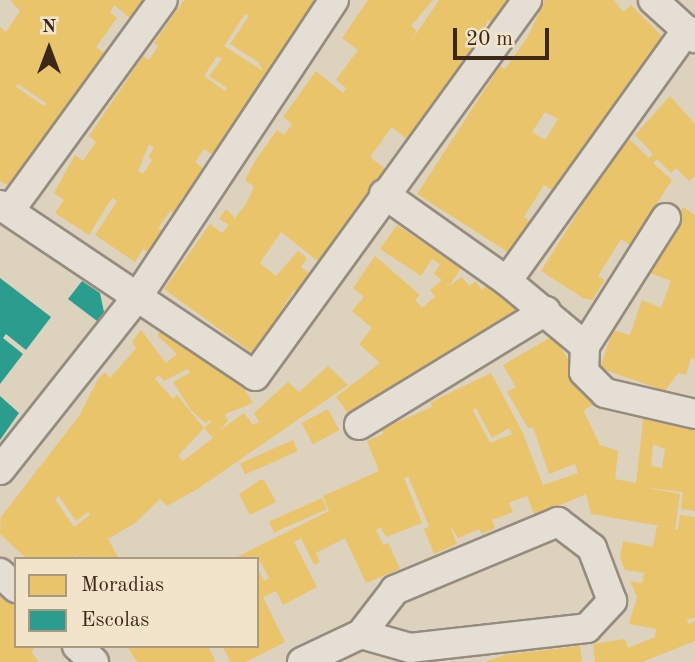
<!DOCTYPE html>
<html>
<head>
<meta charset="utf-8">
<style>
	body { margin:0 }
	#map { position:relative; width:695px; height:662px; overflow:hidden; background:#ddd2bd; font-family:"Old Standard TT",serif }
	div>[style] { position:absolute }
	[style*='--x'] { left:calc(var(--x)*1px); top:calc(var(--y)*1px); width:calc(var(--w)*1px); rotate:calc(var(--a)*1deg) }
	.homes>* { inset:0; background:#e9c46a; transform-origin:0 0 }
	.schools>* { inset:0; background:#2a9d8f }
	.roads { filter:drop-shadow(2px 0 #958c7f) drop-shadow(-2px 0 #958c7f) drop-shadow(0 2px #958c7f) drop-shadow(0 -2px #958c7f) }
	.street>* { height:28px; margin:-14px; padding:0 14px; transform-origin:14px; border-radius:14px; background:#e4ded4 }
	span { translate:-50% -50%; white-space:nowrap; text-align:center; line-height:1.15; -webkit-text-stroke:7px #f2e4cb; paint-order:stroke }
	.legend { position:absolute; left:14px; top:557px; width:245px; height:91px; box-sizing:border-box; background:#f2e4cb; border:2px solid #aa9983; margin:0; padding:9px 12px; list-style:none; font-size:21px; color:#3d2818 }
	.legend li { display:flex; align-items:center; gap:14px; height:35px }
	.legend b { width:35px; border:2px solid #aa9983 }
	.north { position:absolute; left:14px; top:14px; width:70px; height:70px; -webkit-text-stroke:5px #f2e4cb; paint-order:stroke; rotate:0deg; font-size:19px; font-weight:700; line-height:28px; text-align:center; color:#3d2818 }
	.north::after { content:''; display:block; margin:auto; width:24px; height:32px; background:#3d2818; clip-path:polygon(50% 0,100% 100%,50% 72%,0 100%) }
	.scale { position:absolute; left:453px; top:28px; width:96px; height:32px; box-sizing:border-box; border:4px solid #3d2818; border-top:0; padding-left:9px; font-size:21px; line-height:24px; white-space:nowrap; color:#3d2818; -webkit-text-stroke:5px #f2e4cb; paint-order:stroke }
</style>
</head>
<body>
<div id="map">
	<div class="homes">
		<div style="clip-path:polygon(evenodd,10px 0,145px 0,130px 18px,114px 5px,110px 12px,117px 18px,96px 47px,109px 57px,53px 136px,49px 133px,37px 148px,42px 152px,16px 190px,0 181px,0 27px,6px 32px,20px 11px,10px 0,18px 84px,46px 103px,44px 106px,16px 87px,18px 84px)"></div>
		<div style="clip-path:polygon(evenodd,184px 0,326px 0,224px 147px,221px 144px,213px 155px,204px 149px,195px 162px,207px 171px,189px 198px,184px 195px,181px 199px,186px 202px,177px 215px,170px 211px,158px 228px,166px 232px,150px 254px,143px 249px,135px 262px,95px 235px,117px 201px,112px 198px,89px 235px,55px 213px,64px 200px,54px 193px,75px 155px,83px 161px,96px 142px,89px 136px,143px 56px,149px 60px,158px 46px,154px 43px,184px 0,245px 14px,249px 16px,230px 44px,258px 62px,263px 71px,224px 46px,245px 14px,184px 0,217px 56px,222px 59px,209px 76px,227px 88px,225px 91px,204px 76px,217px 56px,184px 0,149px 144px,154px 148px,148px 157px,152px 160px,143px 174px,138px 171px,149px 144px)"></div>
		<div style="clip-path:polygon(368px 0,433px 0,411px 26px,417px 31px,410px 43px,439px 0,512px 0,492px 23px,488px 20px,477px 47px,451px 77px,456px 81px,410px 142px,392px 127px,370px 157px,388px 171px,328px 269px,281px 232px,260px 263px,276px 276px,298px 251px,307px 258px,301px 267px,317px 279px,305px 300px,294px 290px,263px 340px,271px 346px,255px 355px,164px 289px,210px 224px,222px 233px,229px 225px,219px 219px,226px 209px,235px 218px,246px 204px,254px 187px,245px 180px,255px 161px,277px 130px,284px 135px,292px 124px,283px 117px,316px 71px,343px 93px,346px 88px,336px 80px,358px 50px,342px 38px)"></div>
		<div style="clip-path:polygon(evenodd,545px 0,614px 0,623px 12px,631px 5px,668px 42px,633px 80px,638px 85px,559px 194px,544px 185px,524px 217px,540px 228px,519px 259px,417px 194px,500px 66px,505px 69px,527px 38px,545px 0,545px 112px,558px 119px,545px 140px,532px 132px,545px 112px)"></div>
		<div style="clip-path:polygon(670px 96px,695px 124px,695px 176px,689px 181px,676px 168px,671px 173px,657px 159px,653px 163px,672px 180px,630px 245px,621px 239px,598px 276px,605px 280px,592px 300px,583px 298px,541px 271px,626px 136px,649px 158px,653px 154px,635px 135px)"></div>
		<div style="clip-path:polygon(683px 207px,695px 215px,695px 359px,691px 358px,686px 375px,678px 373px,665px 391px,600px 368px,613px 330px,630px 335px,642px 300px,661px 308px,671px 281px,645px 271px)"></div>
		<div style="clip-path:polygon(397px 225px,461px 268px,450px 285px,447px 284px,449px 286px,462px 277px,469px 286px,476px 281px,482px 290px,493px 281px,524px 306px,356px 424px,336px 397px,380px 363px,359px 344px,372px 328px,352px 311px,364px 297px,353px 288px,375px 256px,420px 295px,415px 300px,422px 308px,435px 297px,430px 290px,442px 280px,434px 274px,440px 264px,432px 259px,421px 276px,380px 249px)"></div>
		<div style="clip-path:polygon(evenodd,160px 324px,239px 381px,248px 395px,253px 403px,225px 414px,228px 421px,219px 431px,244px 413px,253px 425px,259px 422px,254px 413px,288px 382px,299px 392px,328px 366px,348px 385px,199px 488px,167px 506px,160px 499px,135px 523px,108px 539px,119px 559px,73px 559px,87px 549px,71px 559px,27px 559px,0 534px,1px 517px,79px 416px,98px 379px,105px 372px,110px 378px,136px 348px,132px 342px,141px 330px,166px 363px,177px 354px,158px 336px,160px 324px,187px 369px,190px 373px,173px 382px,191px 410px,205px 423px,210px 420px,216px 427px,211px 422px,204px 428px,213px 438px,183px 461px,178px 456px,204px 428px,177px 395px,173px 399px,155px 379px,159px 375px,164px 381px,187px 369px,160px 324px,59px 496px,76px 521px,88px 512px,90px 515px,74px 527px,55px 499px,59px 496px)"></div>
		<div style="clip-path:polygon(evenodd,553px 336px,594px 399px,593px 405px,583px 410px,600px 445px,618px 451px,615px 479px,636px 483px,644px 412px,695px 426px,695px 511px,681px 509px,683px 492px,644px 487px,680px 494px,675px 529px,678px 530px,680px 515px,695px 517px,695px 618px,687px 619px,688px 624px,695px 621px,695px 641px,642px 662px,595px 662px,593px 644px,625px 639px,628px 648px,655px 637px,656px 629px,629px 624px,637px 597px,630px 581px,642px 583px,644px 573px,625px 570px,620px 558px,623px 541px,653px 547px,657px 526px,672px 528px,591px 514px,586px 494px,535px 516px,527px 496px,509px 503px,513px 512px,492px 520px,495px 528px,482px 534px,479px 529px,458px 538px,449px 524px,457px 544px,434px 554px,424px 529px,429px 526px,408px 476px,404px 478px,422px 523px,386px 537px,381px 527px,376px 530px,383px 545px,388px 543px,400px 569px,366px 583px,345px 538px,316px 553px,320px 562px,314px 565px,301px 538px,294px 542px,317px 587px,283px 605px,276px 591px,263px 597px,285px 642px,246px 662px,231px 662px,222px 646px,257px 646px,257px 567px,264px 581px,269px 578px,257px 556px,233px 559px,329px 511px,323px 496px,379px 471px,367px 441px,383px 434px,381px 429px,432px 407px,431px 402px,491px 373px,522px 431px,543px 485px,578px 473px,575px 464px,549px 474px,533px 427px,528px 428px,507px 392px,516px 387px,503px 365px,553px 336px,476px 408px,492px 438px,509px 428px,512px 434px,490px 443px,473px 410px,476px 408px,553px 336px,653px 444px,665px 449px,662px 468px,651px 466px,653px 444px)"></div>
		<div style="left:328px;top:409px;width:24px;height:30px;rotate:62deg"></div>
		<div style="left:293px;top:440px;width:12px;height:58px;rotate:66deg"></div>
		<div style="clip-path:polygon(260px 480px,264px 480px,276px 502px,250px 515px,239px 494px)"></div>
		<div style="left:322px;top:498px;width:12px;height:58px;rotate:66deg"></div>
		<div style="clip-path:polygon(0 590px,16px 592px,16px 646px,36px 646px,31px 652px,39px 662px,0 662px)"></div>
		<div style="clip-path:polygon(127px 646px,208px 646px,216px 662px,137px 662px)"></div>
		<div style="clip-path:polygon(580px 646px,582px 662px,485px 662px,504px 655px)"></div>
	</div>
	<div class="schools">
		<div style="clip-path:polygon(0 278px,51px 317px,26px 350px,6px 334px,3px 338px,23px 354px,0 384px)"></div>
		<div style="clip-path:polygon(82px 281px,100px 293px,104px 312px,97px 321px,68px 299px)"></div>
		<div style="clip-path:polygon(0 396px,19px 413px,0 440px)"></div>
	</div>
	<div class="roads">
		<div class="street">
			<div style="--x:653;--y:0;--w:57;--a:42.1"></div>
			<div style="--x:384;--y:194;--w:151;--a:35.3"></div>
			<div style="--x:507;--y:281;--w:102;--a:39.8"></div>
			<div style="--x:0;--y:205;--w:307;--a:33.8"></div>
			<div style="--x:255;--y:376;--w:464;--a:-54.1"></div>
			<div style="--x:11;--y:209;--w:258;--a:-54"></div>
			<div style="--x:666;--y:218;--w:151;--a:122.3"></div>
			<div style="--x:585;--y:346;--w:26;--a:92"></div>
			<div style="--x:584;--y:372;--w:30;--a:45"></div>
			<div style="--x:605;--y:393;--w:92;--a:13.1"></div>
			<div style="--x:507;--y:281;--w:309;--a:-54.4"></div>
			<div style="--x:359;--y:425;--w:219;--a:-31.4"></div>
			<div style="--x:0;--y:470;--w:222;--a:-51.6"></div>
			<div style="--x:138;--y:296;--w:355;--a:-56.5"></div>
			<div style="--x:0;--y:573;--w:22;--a:43"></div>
			<div style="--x:77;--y:646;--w:23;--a:43"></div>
			<div style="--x:302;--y:662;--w:65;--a:-25.4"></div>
			<div style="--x:361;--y:634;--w:51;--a:15.9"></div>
			<div style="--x:410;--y:648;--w:178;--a:-6.4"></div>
			<div style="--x:587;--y:628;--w:37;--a:-47"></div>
			<div style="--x:612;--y:601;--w:57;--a:-110.7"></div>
			<div style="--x:592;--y:548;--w:43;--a:-142.6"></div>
			<div style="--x:558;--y:522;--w:177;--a:157.4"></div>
			<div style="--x:395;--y:590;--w:56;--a:127.7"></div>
		</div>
	</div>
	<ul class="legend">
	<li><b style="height:19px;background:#e9c46a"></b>Moradias</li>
	<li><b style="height:19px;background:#2a9d8f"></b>Escolas</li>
	</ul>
	<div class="north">N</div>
	<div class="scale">20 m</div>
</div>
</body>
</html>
